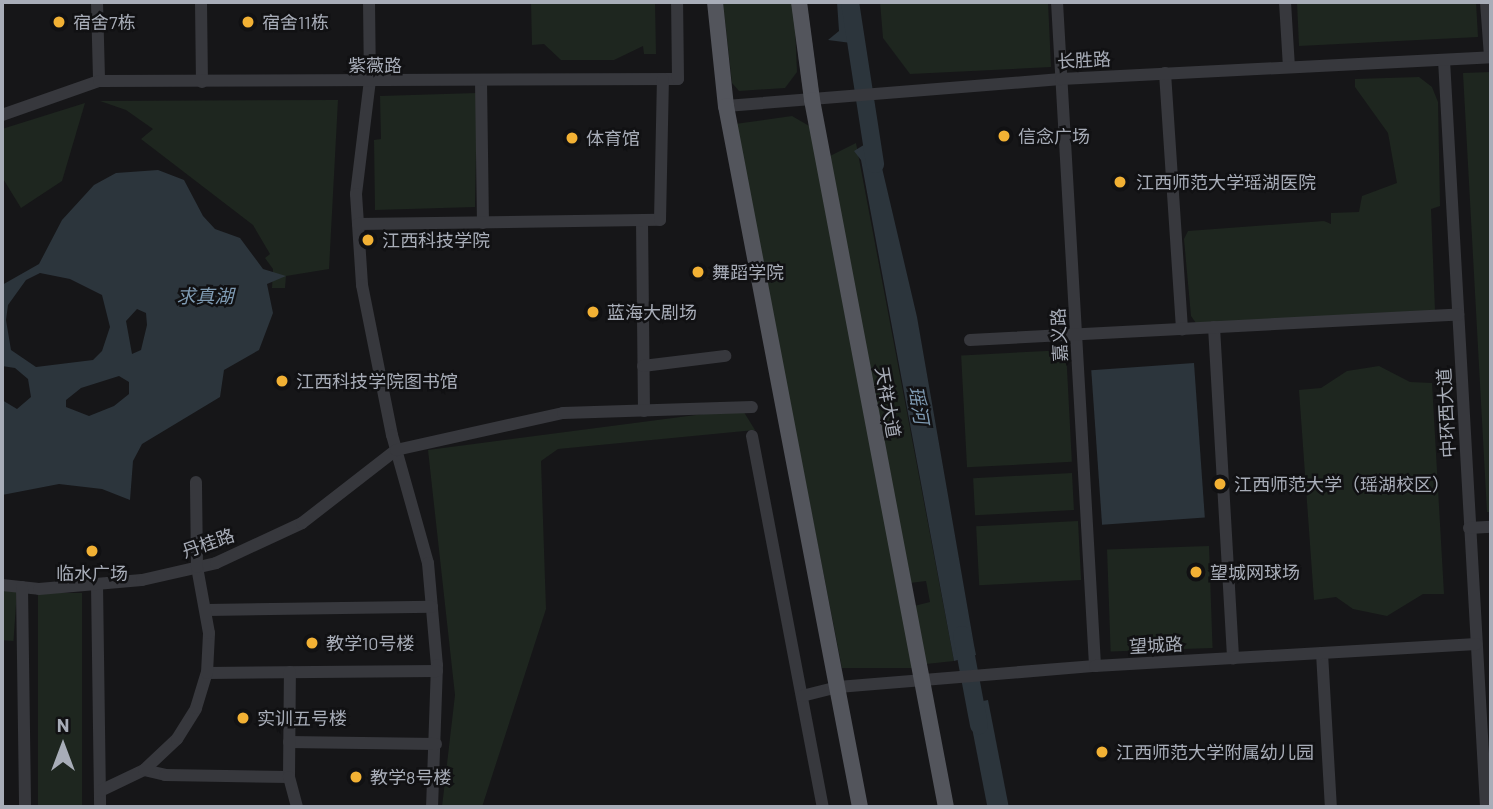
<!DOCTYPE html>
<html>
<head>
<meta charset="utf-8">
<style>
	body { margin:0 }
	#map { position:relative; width:1493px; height:809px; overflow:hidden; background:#161618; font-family:Barlow,"Noto Sans SC",sans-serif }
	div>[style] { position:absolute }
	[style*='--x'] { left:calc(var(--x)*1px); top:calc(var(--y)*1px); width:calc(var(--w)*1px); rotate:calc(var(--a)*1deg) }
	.green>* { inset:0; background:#1e261f; transform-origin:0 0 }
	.water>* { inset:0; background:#2c353c; transform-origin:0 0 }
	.river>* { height:18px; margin:-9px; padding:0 9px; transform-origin:9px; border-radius:9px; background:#2c353c }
	.minor>* { height:12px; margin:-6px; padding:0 6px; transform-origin:6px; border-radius:6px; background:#37383d }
	.major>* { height:16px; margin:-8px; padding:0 8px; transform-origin:8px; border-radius:8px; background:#53555c }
	.dots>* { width:19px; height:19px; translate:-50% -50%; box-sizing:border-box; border:4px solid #111113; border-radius:50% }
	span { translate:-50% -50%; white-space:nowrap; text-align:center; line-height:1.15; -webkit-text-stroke:5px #111113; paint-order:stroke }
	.poi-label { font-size:18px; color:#a8adb8 }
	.left { translate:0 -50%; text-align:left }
	.street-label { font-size:18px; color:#a8adb8 }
	.water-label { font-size:19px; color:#7f9bb3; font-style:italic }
	.frame { position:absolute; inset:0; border:4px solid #a8adb8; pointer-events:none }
	.north { position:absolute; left:28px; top:711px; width:70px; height:70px; -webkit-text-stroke:5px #111113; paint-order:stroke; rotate:0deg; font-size:19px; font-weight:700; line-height:28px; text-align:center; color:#a8adb8 }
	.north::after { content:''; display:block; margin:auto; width:24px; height:32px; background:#a8adb8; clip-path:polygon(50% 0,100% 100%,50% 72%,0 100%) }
</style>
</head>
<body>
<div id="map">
	<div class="green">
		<div style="clip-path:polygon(531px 2px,655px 2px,656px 54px,644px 54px,643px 46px,614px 60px,561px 60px,544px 44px,532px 45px)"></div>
		<div style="clip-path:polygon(723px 2px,794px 2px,797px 72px,785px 88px,739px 91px,732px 83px)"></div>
		<div style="clip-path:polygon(880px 2px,1048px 2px,1051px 67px,910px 74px,883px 38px)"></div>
		<div style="clip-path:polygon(1297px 2px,1476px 2px,1478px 37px,1299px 46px)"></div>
		<div style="clip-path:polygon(1491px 72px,1491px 512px,1487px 512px,1463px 73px)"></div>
		<div style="clip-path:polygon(1419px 77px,1432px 87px,1438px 102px,1440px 206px,1431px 209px,1435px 311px,1196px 323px,1191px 316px,1184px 239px,1188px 231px,1324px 221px,1331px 224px,1331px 213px,1359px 212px,1362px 196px,1397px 183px,1388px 133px,1355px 87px,1355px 79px)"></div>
		<div style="clip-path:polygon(477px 93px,475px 207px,375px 210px,374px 140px,381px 139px,380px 96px)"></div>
		<div style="clip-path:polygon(338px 100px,329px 269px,286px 276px,285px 288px,272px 288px,273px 269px,265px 258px,270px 254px,253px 225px,141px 139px,153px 129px,126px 110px,100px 101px)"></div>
		<div style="clip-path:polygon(85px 103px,62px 181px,21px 208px,2px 177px,2px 129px)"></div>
		<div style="clip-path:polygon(792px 116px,811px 127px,914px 668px,842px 668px,735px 124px)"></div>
		<div style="clip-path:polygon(856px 143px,954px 661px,926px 664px,914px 606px,930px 602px,926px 581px,910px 583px,830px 156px)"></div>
		<div style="left:1066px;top:350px;width:112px;height:105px;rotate:87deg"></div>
		<div style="clip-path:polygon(1379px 366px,1410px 382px,1432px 383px,1444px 594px,1423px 594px,1387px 616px,1353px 609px,1336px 597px,1314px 600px,1299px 390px,1321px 388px,1347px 371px)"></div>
		<div style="clip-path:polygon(742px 409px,755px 430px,558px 449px,541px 461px,546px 609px,482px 807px,442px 807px,455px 695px,428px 450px)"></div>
		<div style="left:1072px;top:473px;width:37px;height:99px;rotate:87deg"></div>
		<div style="left:1078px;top:521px;width:59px;height:102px;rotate:87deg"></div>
		<div style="left:1209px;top:546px;width:102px;height:102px;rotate:88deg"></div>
		<div style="left:2px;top:590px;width:15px;height:50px;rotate:4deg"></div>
		<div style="left:38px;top:593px;width:44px;height:214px"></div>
	</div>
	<div class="water">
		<div style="clip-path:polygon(837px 2px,856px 2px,859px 44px,828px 40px,839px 31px)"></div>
		<div style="clip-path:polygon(875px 138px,917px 317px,974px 645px,976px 655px,954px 661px,861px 160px,854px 151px)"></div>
		<div style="clip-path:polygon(evenodd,158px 170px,184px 180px,203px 216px,215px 229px,240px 238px,263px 269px,286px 276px,267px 284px,273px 313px,259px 350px,224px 370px,220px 397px,142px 444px,133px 461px,130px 500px,102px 489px,59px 484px,2px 495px,2px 400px,17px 409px,31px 397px,28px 379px,15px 368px,2px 366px,2px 285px,39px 264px,62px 220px,94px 185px,116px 173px,158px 170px,40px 273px,70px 279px,102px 295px,110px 327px,102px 351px,93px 360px,36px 367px,11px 350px,6px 320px,8px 305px,26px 280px,40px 273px,158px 170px,137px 309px,146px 313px,147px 325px,141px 350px,132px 354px,126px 321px,137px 309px,158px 170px,119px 376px,129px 382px,129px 394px,114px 406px,89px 416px,66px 407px,66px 400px,81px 388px,119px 376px)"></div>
		<div style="left:1194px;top:363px;width:155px;height:103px;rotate:86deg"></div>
		<div style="left:988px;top:700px;width:109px;height:21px;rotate:79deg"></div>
	</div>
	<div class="river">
		<div style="--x:850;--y:2;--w:164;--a:81.2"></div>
		<div style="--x:962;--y:635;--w:92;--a:79.3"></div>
	</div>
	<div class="minor">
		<div style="--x:97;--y:2;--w:79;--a:88.5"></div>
		<div style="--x:201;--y:2;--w:80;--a:89.3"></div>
		<div style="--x:369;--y:2;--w:78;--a:89.3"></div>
		<div style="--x:370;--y:80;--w:115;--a:97"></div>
		<div style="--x:356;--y:194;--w:91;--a:86.2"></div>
		<div style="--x:362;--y:285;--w:153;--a:78.7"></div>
		<div style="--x:392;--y:435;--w:133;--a:74.3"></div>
		<div style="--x:428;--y:563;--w:102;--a:85"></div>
		<div style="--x:437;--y:665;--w:142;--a:92"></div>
		<div style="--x:1057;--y:2;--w:665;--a:86.72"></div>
		<div style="--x:1285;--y:2;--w:65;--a:86.5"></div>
		<div style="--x:1486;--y:2;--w:55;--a:85.8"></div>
		<div style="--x:1444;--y:60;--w:748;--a:86.78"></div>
		<div style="--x:1165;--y:73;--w:257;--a:86.2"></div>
		<div style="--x:481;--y:81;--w:142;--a:89.2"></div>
		<div style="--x:726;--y:106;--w:336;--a:-4.6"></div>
		<div style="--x:1061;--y:79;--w:431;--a:-2.9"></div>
		<div style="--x:2;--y:115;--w:103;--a:-19.3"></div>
		<div style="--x:99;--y:81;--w:579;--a:-0.2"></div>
		<div style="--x:678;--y:79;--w:77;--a:-90.7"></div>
		<div style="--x:642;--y:221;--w:190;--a:89.4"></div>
		<div style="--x:358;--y:224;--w:302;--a:-0.8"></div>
		<div style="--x:660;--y:220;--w:141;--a:-88.8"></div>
		<div style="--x:1214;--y:327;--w:332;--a:86.7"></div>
		<div style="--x:970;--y:340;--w:489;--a:-3"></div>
		<div style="--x:643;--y:366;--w:83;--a:-7"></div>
		<div style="--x:752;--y:436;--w:378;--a:79.2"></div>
		<div style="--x:1469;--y:528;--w:22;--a:-3"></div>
		<div style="--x:97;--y:584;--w:223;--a:89.2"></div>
		<div style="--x:2;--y:585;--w:37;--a:6"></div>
		<div style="--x:39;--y:589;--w:103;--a:-5"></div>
		<div style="--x:142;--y:580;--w:76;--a:-12.9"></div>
		<div style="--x:216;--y:563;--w:95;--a:-24.9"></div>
		<div style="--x:302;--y:523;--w:119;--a:-37.8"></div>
		<div style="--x:396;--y:450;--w:171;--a:-12.5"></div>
		<div style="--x:563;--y:413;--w:189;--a:-1.8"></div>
		<div style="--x:22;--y:587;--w:220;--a:89.2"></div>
		<div style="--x:207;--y:610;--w:225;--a:-0.8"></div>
		<div style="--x:1322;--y:653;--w:154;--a:86.7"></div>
		<div style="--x:207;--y:673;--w:230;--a:-0.5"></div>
		<div style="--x:802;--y:696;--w:37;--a:-14"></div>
		<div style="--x:838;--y:687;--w:258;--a:-4.7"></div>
		<div style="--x:1095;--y:666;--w:382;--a:-3.3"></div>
		<div style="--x:289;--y:742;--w:147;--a:0.8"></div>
		<div style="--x:144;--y:770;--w:22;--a:13"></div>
		<div style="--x:165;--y:775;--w:124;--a:0.9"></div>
		<div style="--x:289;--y:777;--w:105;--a:-89.5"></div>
		<div style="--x:289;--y:777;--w:31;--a:75"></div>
		<div style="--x:100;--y:791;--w:49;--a:-25.5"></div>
		<div style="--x:144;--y:770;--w:45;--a:-43.2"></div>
		<div style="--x:177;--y:739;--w:36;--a:-58"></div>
		<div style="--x:196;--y:708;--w:37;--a:-73"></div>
		<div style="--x:207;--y:673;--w:40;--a:-87.1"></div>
		<div style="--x:209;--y:633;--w:67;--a:-100.3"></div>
		<div style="--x:197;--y:567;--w:85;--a:-90.7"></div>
	</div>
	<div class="major">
		<div style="--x:715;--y:2;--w:105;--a:84"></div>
		<div style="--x:726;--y:106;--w:714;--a:79.18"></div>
		<div style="--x:799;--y:2;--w:99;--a:82.4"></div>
		<div style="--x:812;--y:100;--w:720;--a:79.27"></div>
	</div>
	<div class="dots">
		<div style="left:59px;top:22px;background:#f2b134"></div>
		<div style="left:248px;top:22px;background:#f2b134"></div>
		<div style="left:1004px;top:136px;background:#f2b134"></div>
		<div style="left:572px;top:138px;background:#f2b134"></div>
		<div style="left:1120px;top:182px;background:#f2b134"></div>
		<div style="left:368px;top:240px;background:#f2b134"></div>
		<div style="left:698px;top:272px;background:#f2b134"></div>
		<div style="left:593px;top:312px;background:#f2b134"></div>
		<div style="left:282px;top:381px;background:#f2b134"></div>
		<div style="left:1220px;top:484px;background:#f2b134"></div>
		<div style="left:92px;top:551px;background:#f2b134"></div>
		<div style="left:1196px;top:572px;background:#f2b134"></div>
		<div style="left:312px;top:643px;background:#f2b134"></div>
		<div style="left:243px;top:718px;background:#f2b134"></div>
		<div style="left:1102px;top:752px;background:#f2b134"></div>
		<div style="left:356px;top:777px;background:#f2b134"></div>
	</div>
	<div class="poi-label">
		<span class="left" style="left:73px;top:22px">宿舍7栋</span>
		<span class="left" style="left:262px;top:22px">宿舍11栋</span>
		<span class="left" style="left:1018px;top:136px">信念广场</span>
		<span class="left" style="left:586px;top:138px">体育馆</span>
		<span class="left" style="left:1136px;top:182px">江西师范大学瑶湖医院</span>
		<span class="left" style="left:382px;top:240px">江西科技学院</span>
		<span class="left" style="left:712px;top:272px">舞蹈学院</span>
		<span class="left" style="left:607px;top:312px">蓝海大剧场</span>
		<span class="left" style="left:296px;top:381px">江西科技学院图书馆</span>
		<span class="left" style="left:1234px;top:484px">江西师范大学（瑶湖校区）</span>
		<span class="left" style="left:1210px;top:572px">望城网球场</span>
		<span style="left:92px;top:573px">临水广场</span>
		<span class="left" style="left:326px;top:643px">教学10号楼</span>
		<span class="left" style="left:257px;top:718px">实训五号楼</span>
		<span class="left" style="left:1116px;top:752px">江西师范大学附属幼儿园</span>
		<span class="left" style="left:370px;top:777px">教学8号楼</span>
	</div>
	<div class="street-label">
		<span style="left:1084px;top:60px;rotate:-3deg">长胜路</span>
		<span style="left:375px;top:65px">紫薇路</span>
		<span style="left:1059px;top:335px;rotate:-93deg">嘉义路</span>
		<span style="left:888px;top:402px;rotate:80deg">天祥大道</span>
		<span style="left:1446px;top:413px;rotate:-93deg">中环西大道</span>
		<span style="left:208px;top:543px;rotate:-19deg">丹桂路</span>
		<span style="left:1156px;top:645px;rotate:-3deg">望城路</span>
	</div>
	<div class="water-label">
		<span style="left:205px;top:296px">求真湖</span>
		<span style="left:919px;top:405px;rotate:80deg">瑶河</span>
	</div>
	<div class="frame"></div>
	<div class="north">N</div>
</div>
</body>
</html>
